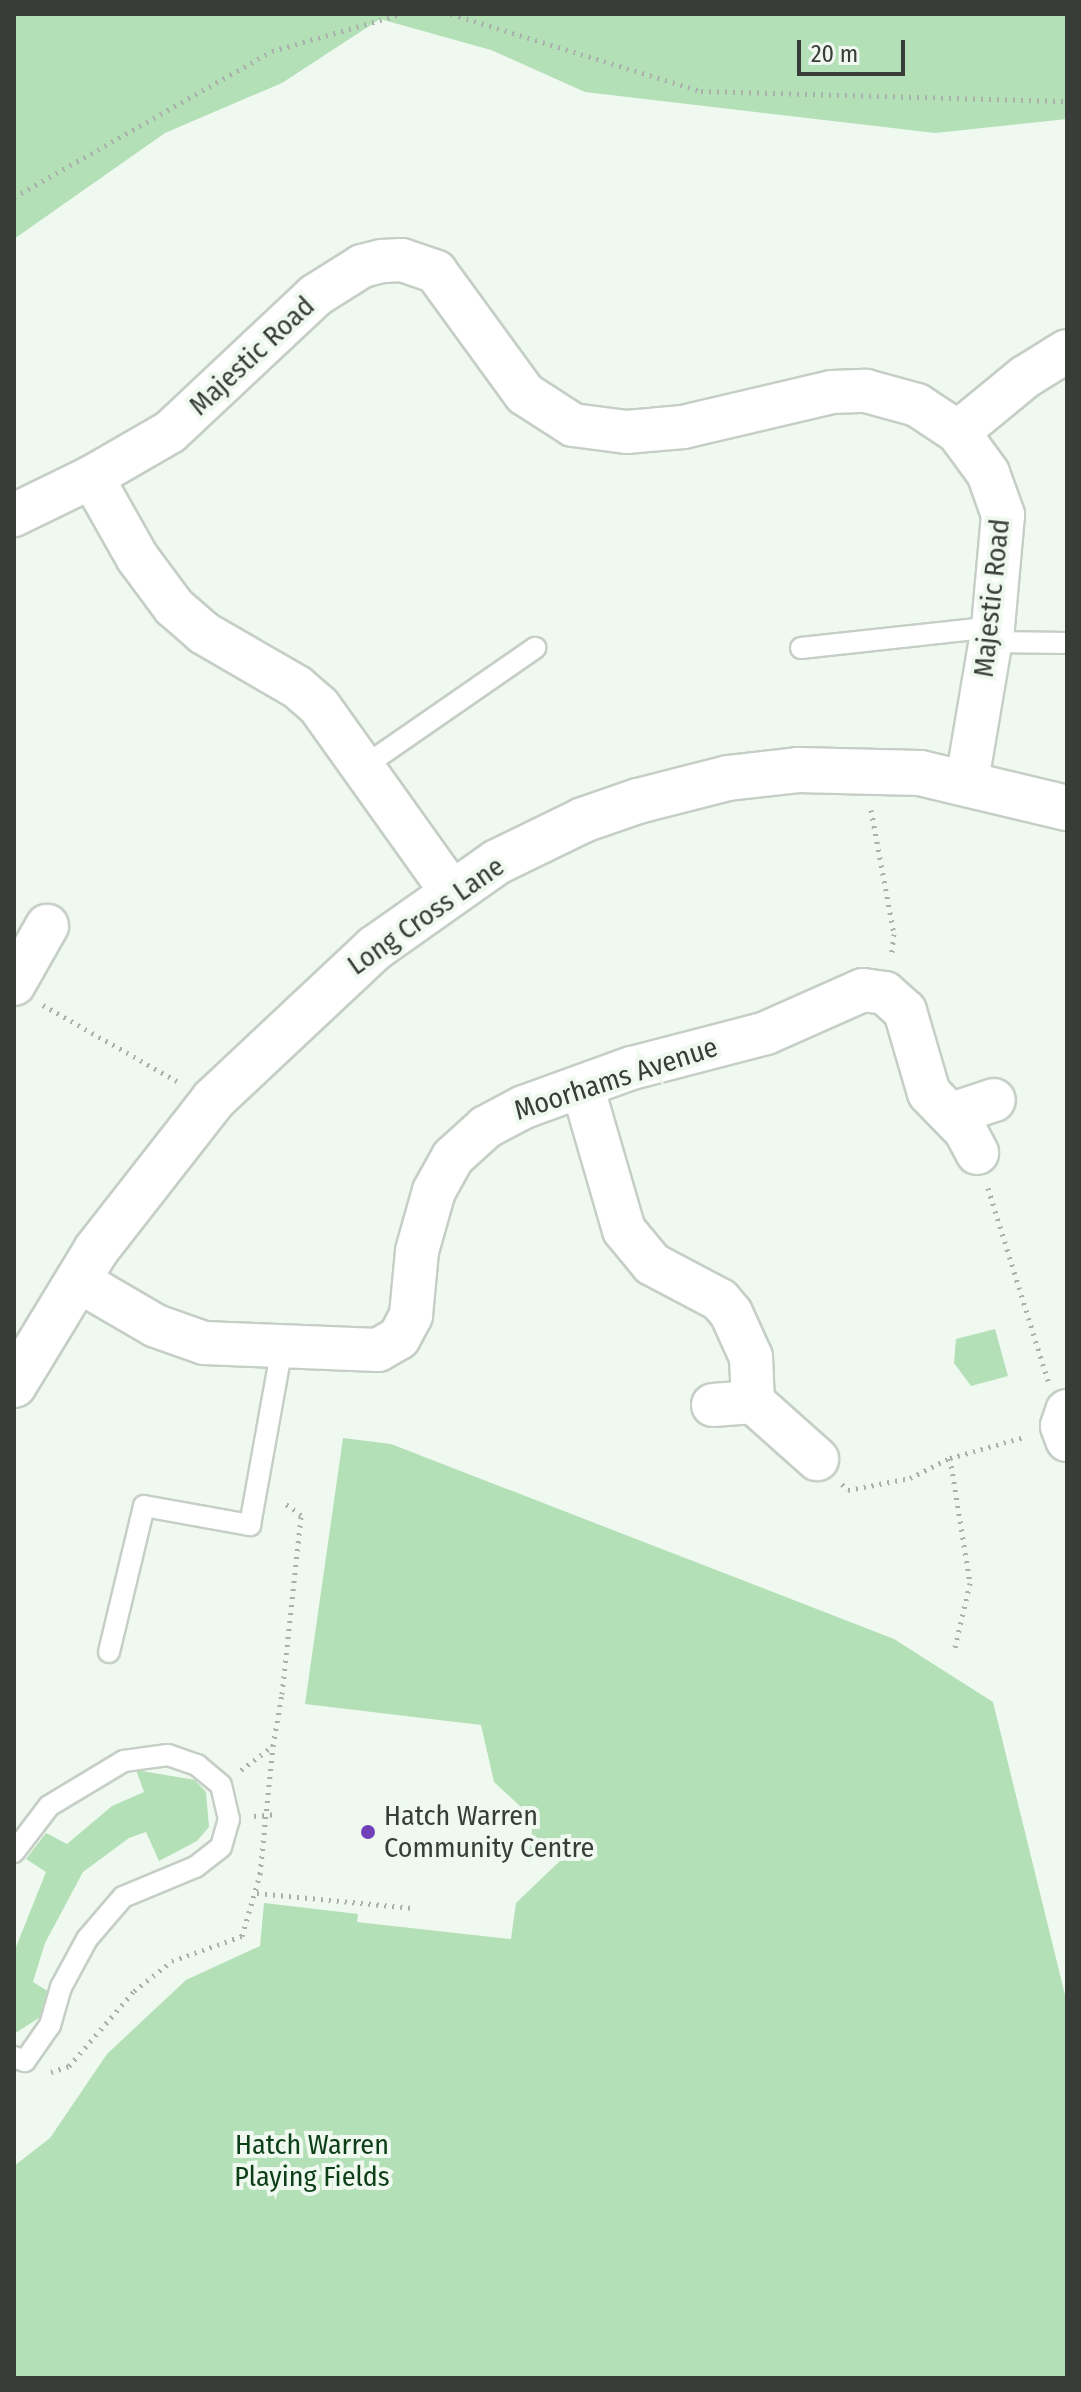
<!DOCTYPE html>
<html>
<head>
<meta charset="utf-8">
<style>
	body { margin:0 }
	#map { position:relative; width:1081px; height:2392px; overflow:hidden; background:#eff9ef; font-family:"Fira Sans Condensed",sans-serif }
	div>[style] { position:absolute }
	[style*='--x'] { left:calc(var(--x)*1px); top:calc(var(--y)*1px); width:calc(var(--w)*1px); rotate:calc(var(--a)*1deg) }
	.green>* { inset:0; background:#b4e0b8 }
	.path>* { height:5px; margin-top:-2.5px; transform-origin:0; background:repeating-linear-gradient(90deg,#aab1aa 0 2px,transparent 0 8px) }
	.roads { filter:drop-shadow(2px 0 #c5cfc6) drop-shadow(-2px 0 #c5cfc6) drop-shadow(0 2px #c5cfc6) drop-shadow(0 -2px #c5cfc6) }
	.lane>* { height:20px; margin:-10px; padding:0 10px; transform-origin:10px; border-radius:10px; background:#fff }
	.street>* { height:42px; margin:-21px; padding:0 21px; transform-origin:21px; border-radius:21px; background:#fff }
	.secondary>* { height:44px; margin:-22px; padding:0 22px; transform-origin:22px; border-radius:22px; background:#fff }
	.dots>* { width:22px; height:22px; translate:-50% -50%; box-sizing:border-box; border:4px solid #eff9ef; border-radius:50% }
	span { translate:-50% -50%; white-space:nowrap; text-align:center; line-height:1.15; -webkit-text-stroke:8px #eff9ef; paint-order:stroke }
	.street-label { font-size:28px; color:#393d39 }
	.poi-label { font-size:28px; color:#393d39 }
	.left { translate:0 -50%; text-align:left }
	.park-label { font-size:28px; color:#0c3e18 }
	.frame { position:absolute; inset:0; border:16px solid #393d39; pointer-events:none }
	.scale { position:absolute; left:797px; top:40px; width:108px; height:36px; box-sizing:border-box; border:4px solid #393d39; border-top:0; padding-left:10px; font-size:24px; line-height:28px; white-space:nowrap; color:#393d39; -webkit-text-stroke:6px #eff9ef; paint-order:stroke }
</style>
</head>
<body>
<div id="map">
	<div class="green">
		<div style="clip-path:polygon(14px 14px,1067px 14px,1067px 119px,935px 133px,585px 92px,491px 50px,380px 19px,282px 83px,165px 133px,14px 239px)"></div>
		<div style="clip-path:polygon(995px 1329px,1008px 1376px,971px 1386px,954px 1363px,956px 1339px)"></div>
		<div style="clip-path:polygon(343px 1438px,391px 1444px,894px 1639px,993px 1702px,1067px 2003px,1067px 2378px,14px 2378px,14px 2166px,50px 2138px,107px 2054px,186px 1980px,260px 1946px,264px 1903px,358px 1914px,357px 1922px,511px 1939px,516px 1903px,564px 1857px,555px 1842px,528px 1862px,532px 1831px,522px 1808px,494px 1782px,481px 1725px,305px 1704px)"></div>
		<div style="clip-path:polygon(136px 1770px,195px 1780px,206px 1792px,209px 1827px,197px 1841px,159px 1861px,146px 1832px,129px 1838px,83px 1872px,45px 1943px,33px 1982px,51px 1993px,45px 2014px,14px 2034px,14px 1952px,46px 1872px,26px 1859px,46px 1833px,67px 1844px,112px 1806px,144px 1792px)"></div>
	</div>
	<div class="path">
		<div style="--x:451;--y:14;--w:262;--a:17.1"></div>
		<div style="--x:701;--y:91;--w:366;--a:1.6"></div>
		<div style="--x:14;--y:197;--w:296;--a:-29.5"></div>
		<div style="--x:272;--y:51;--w:134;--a:-16"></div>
		<div style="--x:871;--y:810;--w:126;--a:79.5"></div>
		<div style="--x:894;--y:934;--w:23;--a:97"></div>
		<div style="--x:43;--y:1005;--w:154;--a:29.6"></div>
		<div style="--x:988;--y:1188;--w:202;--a:72.7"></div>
		<div style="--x:950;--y:1458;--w:127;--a:80.9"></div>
		<div style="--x:970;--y:1583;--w:71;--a:103.1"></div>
		<div style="--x:842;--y:1484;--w:8;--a:45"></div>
		<div style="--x:848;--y:1490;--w:63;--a:-11"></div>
		<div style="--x:910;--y:1478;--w:45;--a:-26.6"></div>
		<div style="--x:950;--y:1458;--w:77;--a:-15.8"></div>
		<div style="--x:241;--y:1770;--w:40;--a:-37"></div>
		<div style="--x:273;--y:1746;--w:53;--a:-80.2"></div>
		<div style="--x:282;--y:1694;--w:180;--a:-83.9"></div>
		<div style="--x:301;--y:1515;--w:22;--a:-144"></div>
		<div style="--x:254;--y:1816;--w:21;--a:-5"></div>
		<div style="--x:257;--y:1893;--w:157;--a:5.5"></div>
		<div style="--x:51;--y:2072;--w:19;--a:-18"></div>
		<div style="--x:69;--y:2066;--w:99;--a:-49.1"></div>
		<div style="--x:134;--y:1991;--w:48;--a:-38.3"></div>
		<div style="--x:172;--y:1961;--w:74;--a:-19.7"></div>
		<div style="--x:242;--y:1936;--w:65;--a:-73.8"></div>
		<div style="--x:260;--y:1874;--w:129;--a:-84.2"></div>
	</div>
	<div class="roads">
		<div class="lane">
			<div style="--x:991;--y:642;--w:76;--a:0.8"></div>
			<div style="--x:801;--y:648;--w:193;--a:-6.2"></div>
			<div style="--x:366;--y:765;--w:206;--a:-34.7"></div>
			<div style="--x:109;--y:1652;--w:150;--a:-76.5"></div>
			<div style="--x:144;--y:1506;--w:108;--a:10.2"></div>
			<div style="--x:250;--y:1525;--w:181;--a:-79.8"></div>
			<div style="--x:14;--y:1852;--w:58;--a:-52.7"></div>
			<div style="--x:49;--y:1806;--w:87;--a:-31"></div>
			<div style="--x:124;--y:1761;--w:44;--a:-7.8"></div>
			<div style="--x:168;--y:1755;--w:31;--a:19"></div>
			<div style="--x:197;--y:1765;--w:31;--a:40"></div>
			<div style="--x:221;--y:1785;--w:35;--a:77"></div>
			<div style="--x:229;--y:1819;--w:29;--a:106"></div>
			<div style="--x:221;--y:1847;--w:33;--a:142"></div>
			<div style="--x:195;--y:1867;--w:78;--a:157.4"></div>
			<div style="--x:123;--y:1897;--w:55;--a:130.6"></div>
			<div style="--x:87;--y:1939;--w:55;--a:118.4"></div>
			<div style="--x:61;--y:1987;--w:40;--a:106"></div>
			<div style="--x:50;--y:2025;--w:44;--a:124.8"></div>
			<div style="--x:25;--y:2061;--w:12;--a:-160"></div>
		</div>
		<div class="street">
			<div style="--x:958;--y:432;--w:87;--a:-39.4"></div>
			<div style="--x:1025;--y:377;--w:49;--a:-31.8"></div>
			<div style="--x:14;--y:515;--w:87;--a:-26"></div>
			<div style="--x:451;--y:891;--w:227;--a:-125.5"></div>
			<div style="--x:319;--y:706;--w:29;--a:-139"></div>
			<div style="--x:297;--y:687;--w:108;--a:-149.9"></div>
			<div style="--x:204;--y:633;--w:40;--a:-139"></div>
			<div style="--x:174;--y:607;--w:62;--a:-126.5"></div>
			<div style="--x:137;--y:557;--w:92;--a:-119.4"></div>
			<div style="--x:92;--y:477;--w:90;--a:-30"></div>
			<div style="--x:170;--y:432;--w:200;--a:-43.2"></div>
			<div style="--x:316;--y:295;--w:54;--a:-32.2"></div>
			<div style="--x:362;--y:266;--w:21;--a:-14"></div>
			<div style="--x:382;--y:261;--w:20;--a:-3"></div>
			<div style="--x:402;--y:260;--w:36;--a:19"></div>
			<div style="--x:436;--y:272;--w:151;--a:53.9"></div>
			<div style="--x:525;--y:394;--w:57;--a:32.9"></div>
			<div style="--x:573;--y:425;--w:54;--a:7.4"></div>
			<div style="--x:627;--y:432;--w:56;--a:-5.1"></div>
			<div style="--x:683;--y:427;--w:153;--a:-13.2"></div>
			<div style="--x:832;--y:392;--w:34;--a:-2"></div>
			<div style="--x:866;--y:391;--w:53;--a:15.4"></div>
			<div style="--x:917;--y:405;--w:49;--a:33.4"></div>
			<div style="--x:958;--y:432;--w:51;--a:53.8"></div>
			<div style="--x:988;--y:473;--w:45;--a:70.3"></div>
			<div style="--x:1003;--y:515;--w:112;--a:95.1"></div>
			<div style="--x:993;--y:627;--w:155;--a:99.6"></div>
			<div style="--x:14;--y:984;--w:67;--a:-60.4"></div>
			<div style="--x:583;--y:1089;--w:147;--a:73.8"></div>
			<div style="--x:624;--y:1230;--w:44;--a:50.5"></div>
			<div style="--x:652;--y:1264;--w:77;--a:27.9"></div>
			<div style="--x:720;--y:1300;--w:17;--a:50"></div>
			<div style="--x:731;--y:1313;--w:48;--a:65.6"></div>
			<div style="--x:751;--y:1357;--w:45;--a:87.5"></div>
			<div style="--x:952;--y:1114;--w:44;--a:-18.4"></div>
			<div style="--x:77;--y:1280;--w:91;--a:30.2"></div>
			<div style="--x:156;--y:1326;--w:51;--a:19.5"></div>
			<div style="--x:204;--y:1343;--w:174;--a:2.3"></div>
			<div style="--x:378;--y:1350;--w:24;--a:-30"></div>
			<div style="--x:399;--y:1338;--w:26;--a:-62"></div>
			<div style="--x:411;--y:1315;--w:64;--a:-84.6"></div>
			<div style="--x:417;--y:1251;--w:62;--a:-74.2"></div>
			<div style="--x:434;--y:1191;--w:39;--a:-61"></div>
			<div style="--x:453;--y:1157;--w:45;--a:-42.3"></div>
			<div style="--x:486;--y:1127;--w:43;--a:-27.8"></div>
			<div style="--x:524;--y:1107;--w:115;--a:-19.9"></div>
			<div style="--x:632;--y:1068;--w:138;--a:-14.6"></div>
			<div style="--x:766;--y:1033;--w:106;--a:-23.9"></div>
			<div style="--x:863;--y:990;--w:22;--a:8"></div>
			<div style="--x:885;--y:993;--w:27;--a:42"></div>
			<div style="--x:905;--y:1011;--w:85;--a:73.7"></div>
			<div style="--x:929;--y:1093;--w:52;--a:45.8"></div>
			<div style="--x:965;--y:1130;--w:26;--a:62"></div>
			<div style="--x:713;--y:1405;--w:40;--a:-4.3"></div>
			<div style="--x:753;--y:1402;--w:86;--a:41.7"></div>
			<div style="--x:1067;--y:1411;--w:16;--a:108"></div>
			<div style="--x:1062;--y:1426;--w:15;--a:70"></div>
		</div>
		<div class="secondary">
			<div style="--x:14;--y:1385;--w:158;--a:-58.7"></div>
			<div style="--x:96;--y:1250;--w:190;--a:-52"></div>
			<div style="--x:213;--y:1100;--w:222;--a:-43.2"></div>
			<div style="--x:375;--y:948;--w:149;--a:-35.2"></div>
			<div style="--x:497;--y:862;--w:96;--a:-26"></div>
			<div style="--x:583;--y:820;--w:58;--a:-19.1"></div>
			<div style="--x:638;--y:801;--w:93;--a:-14.3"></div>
			<div style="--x:728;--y:778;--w:70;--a:-6.5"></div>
			<div style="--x:798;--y:770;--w:122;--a:1.4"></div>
			<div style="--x:920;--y:773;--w:151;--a:13.4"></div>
		</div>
	</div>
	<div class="dots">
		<div style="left:368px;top:1832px;background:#7041b9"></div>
	</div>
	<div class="street-label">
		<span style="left:252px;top:356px;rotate:-43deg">Majestic Road</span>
		<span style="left:992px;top:598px;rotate:-84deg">Majestic Road</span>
		<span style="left:426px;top:916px;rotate:-35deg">Long Cross Lane</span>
		<span style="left:616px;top:1079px;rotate:-18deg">Moorhams Avenue</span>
	</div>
	<div class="poi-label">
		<span class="left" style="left:384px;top:1832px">Hatch Warren<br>Community Centre</span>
	</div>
	<div class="park-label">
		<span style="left:312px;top:2161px">Hatch Warren<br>Playing Fields</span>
	</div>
	<div class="frame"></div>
	<div class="scale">20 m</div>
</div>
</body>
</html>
